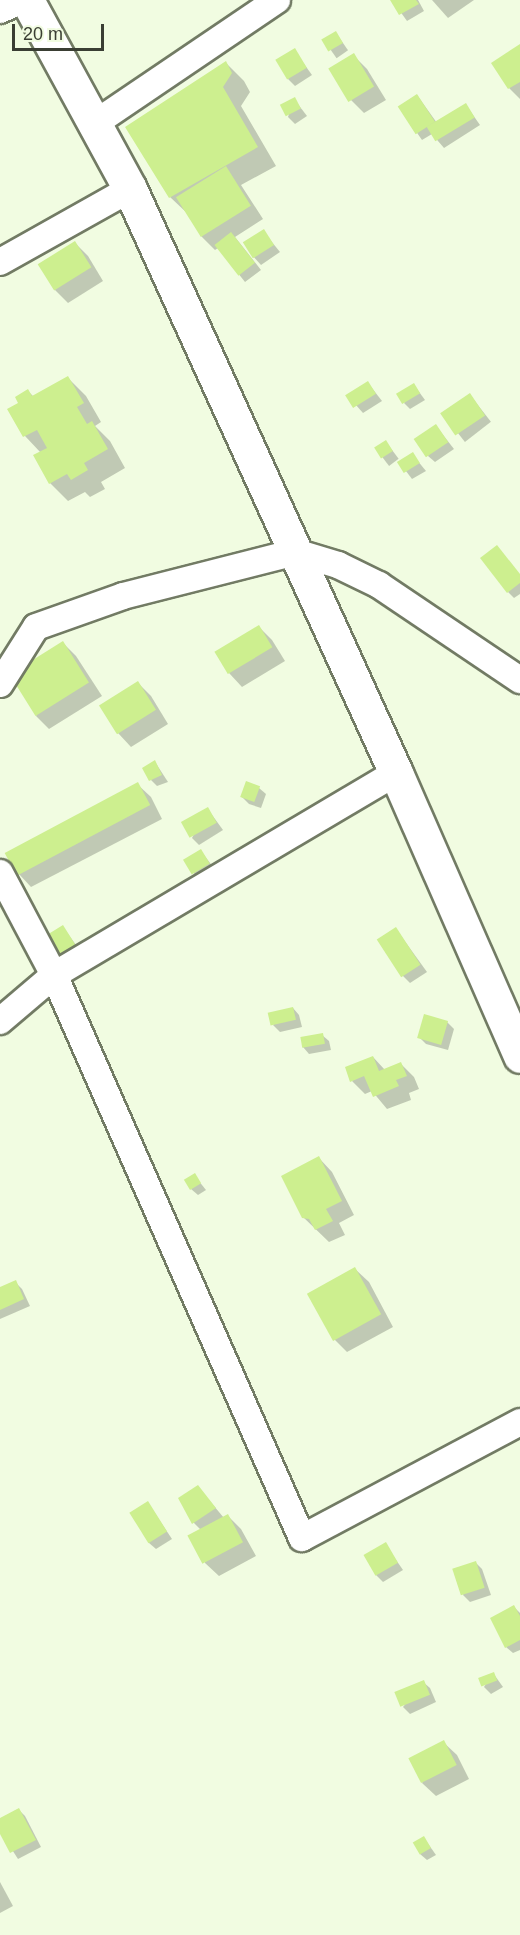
<!DOCTYPE html>
<html>
<head>
<meta charset="utf-8">
<style>
	body { margin:0 }
	#map { position:relative; width:520px; height:1935px; overflow:hidden; background:#f1fce1; font-family:Arial,sans-serif }
	div>[style] { position:absolute }
	[style*='--x'] { left:calc(var(--x)*1px); top:calc(var(--y)*1px); width:calc(var(--w)*1px); rotate:calc(var(--a)*1deg) }
	.shadow>* { inset:0; background:#0003; transform-origin:0 0 }
	.building>* { inset:0; background:#cdef8f; transform-origin:0 0 }
	.roads { filter:drop-shadow(2px 0 #727b64) drop-shadow(-2px 0 #727b64) drop-shadow(0 2px #727b64) drop-shadow(0 -2px #727b64) }
	.street>* { height:26px; margin:-13px; padding:0 13px; transform-origin:13px; border-radius:13px; background:#fff }
	.primary>* { height:33px; margin:-16.5px; padding:0 16.5px; transform-origin:16.5px; border-radius:16.5px; background:#fff }
	span { translate:-50% -50%; white-space:nowrap; text-align:center; line-height:1.15; -webkit-text-stroke:4.5px #f1fce1; paint-order:stroke }
	.scale { position:absolute; left:12px; top:24px; width:92px; height:27px; box-sizing:border-box; border:3px solid #3a3e33; border-top:0; padding-left:8px; font-size:18px; line-height:21px; white-space:nowrap; color:#3a3e33; -webkit-text-stroke:4px #f1fce1; paint-order:stroke }
</style>
</head>
<body>
<div id="map">
	<div class="shadow">
		<div style="clip-path:polygon(392px 0,418px 0,424px 11px,407px 21px)"></div>
		<div style="clip-path:polygon(432px 0,474px 0,448px 18px)"></div>
		<div style="left:336px;top:33px;width:21px;height:14px;rotate:55deg"></div>
		<div style="clip-path:polygon(520px 46px,520px 99px,509px 88px,493px 63px)"></div>
		<div style="clip-path:polygon(294px 50px,312px 75px,295px 86px,288px 79px)"></div>
		<div style="clip-path:polygon(353px 55px,367px 69px,386px 100px,364px 113px,351px 100px)"></div>
		<div style="clip-path:polygon(226px 63px,244px 81px,250px 92px,241px 106px,276px 166px,241px 185px,263px 219px,235px 237px,261px 270px,245px 282px,218px 248px,215px 250px,202px 237px,188px 214px,170px 197px)"></div>
		<div style="clip-path:polygon(417px 95px,437px 123px,466px 105px,480px 125px,444px 148px,432px 134px,422px 140px,399px 107px)"></div>
		<div style="clip-path:polygon(294px 99px,307px 116px,295px 124px,288px 117px)"></div>
		<div style="clip-path:polygon(263px 231px,280px 252px,261px 265px,253px 256px)"></div>
		<div style="clip-path:polygon(75px 243px,88px 256px,103px 281px,68px 303px,54px 289px,39px 264px)"></div>
		<div style="clip-path:polygon(68px 378px,86px 396px,101px 422px,95px 426px,110px 441px,125px 468px,101px 482px,105px 489px,90px 497px,85px 492px,68px 501px,50px 483px,41px 453px,25px 436px,9px 409px,20px 403px,28px 391px,34px 397px)"></div>
		<div style="clip-path:polygon(368px 383px,382px 401px,363px 413px,347px 395px)"></div>
		<div style="clip-path:polygon(414px 385px,425px 400px,410px 409px,404px 403px)"></div>
		<div style="left:470px;top:395px;width:34px;height:33px;rotate:52deg"></div>
		<div style="clip-path:polygon(436px 426px,454px 449px,435px 462px,428px 456px)"></div>
		<div style="left:386px;top:442px;width:21px;height:12px;rotate:53deg"></div>
		<div style="clip-path:polygon(412px 454px,426px 471px,412px 479px,399px 462px)"></div>
		<div style="clip-path:polygon(520px 575px,520px 594px,514px 598px,508px 592px)"></div>
		<div style="clip-path:polygon(259px 627px,272px 640px,285px 661px,242px 687px,229px 673px,216px 653px)"></div>
		<div style="clip-path:polygon(63px 643px,76px 656px,102px 696px,49px 729px,36px 716px)"></div>
		<div style="clip-path:polygon(138px 683px,151px 696px,168px 724px,131px 747px,118px 733px,101px 706px)"></div>
		<div style="clip-path:polygon(155px 762px,168px 782px,157px 786px,151px 780px)"></div>
		<div style="clip-path:polygon(137px 784px,151px 797px,162px 819px,31px 887px,18px 873px)"></div>
		<div style="clip-path:polygon(259px 788px,266px 794px,261px 808px,249px 804px,242px 797px)"></div>
		<div style="clip-path:polygon(207px 808px,223px 830px,199px 845px,192px 838px)"></div>
		<div style="left:201px;top:851px;width:25px;height:19px;rotate:53deg"></div>
		<div style="left:63px;top:927px;width:32px;height:17px;rotate:54deg"></div>
		<div style="clip-path:polygon(396px 929px,427px 972px,410px 983px,403px 976px)"></div>
		<div style="clip-path:polygon(293px 1008px,299px 1015px,302px 1027px,280px 1032px,273px 1025px)"></div>
		<div style="clip-path:polygon(447px 1022px,454px 1029px,448px 1050px,426px 1044px,419px 1037px)"></div>
		<div style="clip-path:polygon(322px 1035px,329px 1041px,331px 1050px,309px 1054px,303px 1047px)"></div>
		<div style="clip-path:polygon(373px 1057px,385px 1070px,401px 1064px,414px 1077px,419px 1089px,409px 1093px,411px 1100px,387px 1109px,372px 1091px,365px 1094px,352px 1081px)"></div>
		<div style="clip-path:polygon(319px 1158px,332px 1172px,354px 1215px,339px 1223px,345px 1235px,329px 1242px,303px 1217px)"></div>
		<div style="clip-path:polygon(194px 1175px,206px 1190px,198px 1195px,191px 1189px)"></div>
		<div style="clip-path:polygon(355px 1269px,369px 1282px,393px 1327px,347px 1352px,334px 1339px)"></div>
		<div style="clip-path:polygon(15px 1282px,22px 1289px,30px 1306px,0 1319px,0 1288px)"></div>
		<div style="clip-path:polygon(204px 1494px,224px 1518px,228px 1516px,241px 1529px,256px 1556px,219px 1576px,205px 1563px,201px 1530px,194px 1523px,180px 1498px)"></div>
		<div style="clip-path:polygon(148px 1503px,172px 1539px,156px 1549px,149px 1543px)"></div>
		<div style="clip-path:polygon(385px 1544px,403px 1570px,383px 1582px,376px 1575px)"></div>
		<div style="clip-path:polygon(475px 1562px,482px 1569px,491px 1595px,470px 1602px,463px 1595px)"></div>
		<div style="clip-path:polygon(514px 1607px,520px 1613px,520px 1650px,513px 1653px,506px 1647px)"></div>
		<div style="clip-path:polygon(493px 1673px,503px 1687px,491px 1694px,484px 1687px)"></div>
		<div style="clip-path:polygon(423px 1682px,430px 1688px,436px 1702px,410px 1714px,403px 1707px)"></div>
		<div style="clip-path:polygon(443px 1742px,457px 1755px,469px 1779px,436px 1796px,422px 1783px)"></div>
		<div style="clip-path:polygon(18px 1809px,25px 1816px,41px 1847px,18px 1859px,0 1831px,0 1819px)"></div>
		<div style="clip-path:polygon(424px 1838px,436px 1855px,427px 1860px,420px 1854px)"></div>
		<div style="clip-path:polygon(0 1882px,13px 1906px,0 1913px)"></div>
	</div>
	<div class="building">
		<div style="clip-path:polygon(390px 0,416px 0,419px 4px,399px 15px)"></div>
		<div style="left:336px;top:31px;width:14px;height:17px;rotate:60deg"></div>
		<div style="clip-path:polygon(520px 44px,520px 82px,508px 89px,491px 63px)"></div>
		<div style="left:295px;top:48px;width:23px;height:23px;rotate:59deg"></div>
		<div style="left:354px;top:53px;width:39px;height:30px;rotate:59deg"></div>
		<div style="clip-path:polygon(226px 61px,232px 73px,223px 87px,258px 147px,169px 198px,125px 127px)"></div>
		<div style="left:417px;top:94px;width:33px;height:23px;rotate:57deg"></div>
		<div style="left:295px;top:97px;width:13px;height:17px;rotate:63deg"></div>
		<div style="left:466px;top:103px;width:17px;height:46px;rotate:59deg"></div>
		<div style="left:226px;top:166px;width:47px;height:59px;rotate:58deg"></div>
		<div style="left:264px;top:229px;width:19px;height:25px;rotate:58deg"></div>
		<div style="left:231px;top:232px;width:39px;height:21px;rotate:52deg"></div>
		<div style="left:75px;top:241px;width:31px;height:44px;rotate:58deg"></div>
		<div style="clip-path:polygon(68px 376px,84px 403px,77px 407px,87px 424px,92px 421px,108px 449px,84px 463px,88px 470px,71px 480px,67px 474px,49px 484px,33px 455px,47px 448px,37px 430px,23px 437px,7px 409px,18px 403px,15px 397px,28px 389px,32px 396px)"></div>
		<div style="left:368px;top:381px;width:15px;height:27px;rotate:58deg"></div>
		<div style="left:414px;top:383px;width:12px;height:21px;rotate:59deg"></div>
		<div style="left:470px;top:393px;width:27px;height:36px;rotate:56deg"></div>
		<div style="left:436px;top:424px;width:22px;height:27px;rotate:56deg"></div>
		<div style="left:386px;top:440px;width:13px;height:14px;rotate:58deg"></div>
		<div style="left:413px;top:452px;width:13px;height:19px;rotate:58deg"></div>
		<div style="clip-path:polygon(497px 545px,520px 574px,520px 583px,507px 593px,480px 558px)"></div>
		<div style="left:259px;top:625px;width:26px;height:52px;rotate:59deg"></div>
		<div style="left:63px;top:641px;width:49px;height:63px;rotate:58deg"></div>
		<div style="left:138px;top:681px;width:34px;height:46px;rotate:58deg"></div>
		<div style="clip-path:polygon(155px 760px,162px 775px,149px 781px,142px 768px)"></div>
		<div style="left:246px;top:781px;width:15px;height:17px;rotate:20deg"></div>
		<div style="left:138px;top:782px;width:26px;height:151px;rotate:62deg"></div>
		<div style="left:208px;top:807px;width:18px;height:31px;rotate:61deg"></div>
		<div style="left:201px;top:849px;width:17px;height:21px;rotate:59deg"></div>
		<div style="left:63px;top:925px;width:25px;height:20px;rotate:58deg"></div>
		<div style="left:396px;top:927px;width:45px;height:23px;rotate:57deg"></div>
		<div style="left:293px;top:1007px;width:13px;height:26px;rotate:77deg"></div>
		<div style="left:424px;top:1014px;width:25px;height:25px;rotate:16deg"></div>
		<div style="left:323px;top:1033px;width:11px;height:23px;rotate:80deg"></div>
		<div style="clip-path:polygon(373px 1056px,379px 1071px,401px 1062px,407px 1076px,396px 1080px,399px 1086px,373px 1097px,364px 1076px,350px 1082px,345px 1067px)"></div>
		<div style="clip-path:polygon(319px 1156px,342px 1201px,326px 1209px,333px 1221px,315px 1230px,309px 1219px,302px 1218px,281px 1176px)"></div>
		<div style="left:195px;top:1173px;width:12px;height:13px;rotate:59deg"></div>
		<div style="left:355px;top:1267px;width:54px;height:55px;rotate:61deg"></div>
		<div style="clip-path:polygon(16px 1280px,24px 1299px,0 1310px,0 1287px)"></div>
		<div style="clip-path:polygon(198px 1485px,216px 1508px,192px 1524px,178px 1498px)"></div>
		<div style="left:148px;top:1501px;width:36px;height:22px;rotate:58deg"></div>
		<div style="left:228px;top:1514px;width:32px;height:46px;rotate:62deg"></div>
		<div style="left:386px;top:1542px;width:24px;height:26px;rotate:60deg"></div>
		<div style="left:476px;top:1561px;width:28px;height:25px;rotate:72deg"></div>
		<div style="clip-path:polygon(514px 1605px,520px 1616px,520px 1640px,505px 1648px,490px 1618px)"></div>
		<div style="left:494px;top:1672px;width:9px;height:17px;rotate:69deg"></div>
		<div style="left:424px;top:1680px;width:16px;height:32px;rotate:68deg"></div>
		<div style="left:444px;top:1740px;width:28px;height:40px;rotate:63deg"></div>
		<div style="clip-path:polygon(19px 1808px,36px 1840px,10px 1853px,0 1834px,0 1818px)"></div>
		<div style="left:424px;top:1836px;width:14px;height:13px;rotate:60deg"></div>
	</div>
	<div class="roads">
		<div class="street">
			<div style="--x:0;--y:10;--w:24;--a:-24"></div>
			<div style="--x:94;--y:124;--w:221;--a:-34.1"></div>
			<div style="--x:0;--y:262;--w:149;--a:-29.3"></div>
			<div style="--x:0;--y:684;--w:67;--a:-57.7"></div>
			<div style="--x:36;--y:627;--w:92;--a:-19.6"></div>
			<div style="--x:123;--y:596;--w:178;--a:-14.3"></div>
			<div style="--x:295;--y:552;--w:45;--a:16.8"></div>
			<div style="--x:338;--y:565;--w:46;--a:26"></div>
			<div style="--x:379;--y:585;--w:170;--a:34"></div>
			<div style="--x:0;--y:873;--w:115;--a:62.1"></div>
			<div style="--x:54;--y:975;--w:615;--a:66.23"></div>
			<div style="--x:302;--y:1538;--w:247;--a:-28"></div>
			<div style="--x:0;--y:1021;--w:71;--a:-40.4"></div>
			<div style="--x:54;--y:975;--w:397;--a:-30.6"></div>
		</div>
		<div class="primary">
			<div style="--x:27;--y:0;--w:215;--a:61.4"></div>
			<div style="--x:130;--y:189;--w:642;--a:65.51"></div>
			<div style="--x:396;--y:773;--w:309;--a:66.3"></div>
		</div>
	</div>
	<div class="scale">20 m</div>
</div>
</body>
</html>
